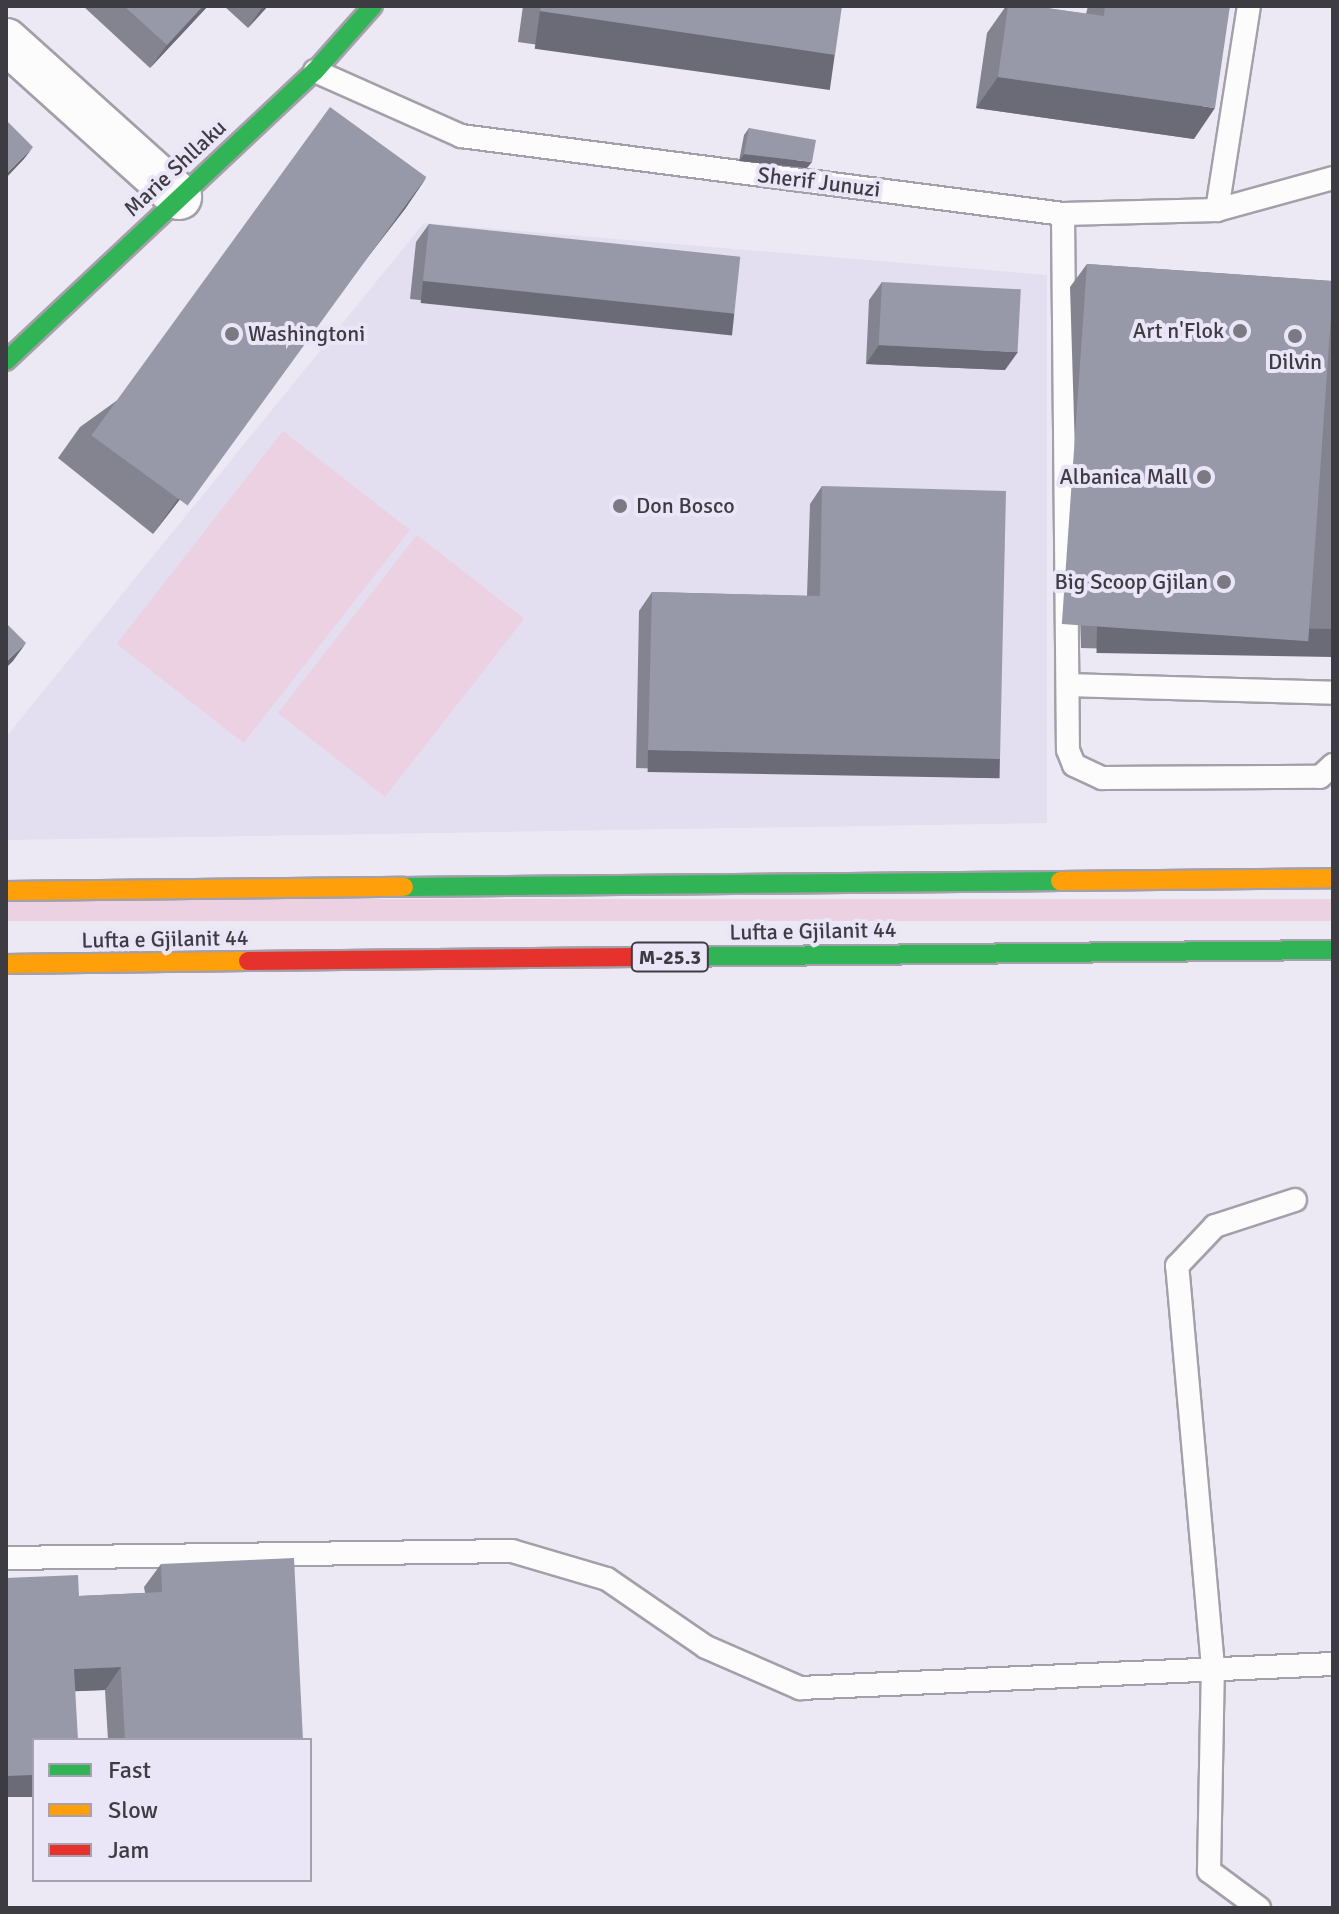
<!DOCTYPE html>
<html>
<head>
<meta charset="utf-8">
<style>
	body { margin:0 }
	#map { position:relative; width:1339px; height:1914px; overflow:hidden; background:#ece9f4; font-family:Signika,sans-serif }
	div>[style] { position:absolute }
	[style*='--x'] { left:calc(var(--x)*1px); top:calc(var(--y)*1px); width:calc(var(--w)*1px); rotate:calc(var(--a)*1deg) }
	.built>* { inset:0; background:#e3def0 }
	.green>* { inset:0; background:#ebd1e2; transform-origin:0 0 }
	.roads { filter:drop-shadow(2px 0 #a3a0a9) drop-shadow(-2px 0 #a3a0a9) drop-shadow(0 2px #a3a0a9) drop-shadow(0 -2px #a3a0a9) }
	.lane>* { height:22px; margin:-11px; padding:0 11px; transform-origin:11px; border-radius:11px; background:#fcfcfd }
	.street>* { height:44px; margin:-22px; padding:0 22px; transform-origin:22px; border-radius:22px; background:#fcfcfd }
	.fast>* { height:18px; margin:-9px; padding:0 9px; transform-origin:9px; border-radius:9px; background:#30b455 }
	.slow>* { height:18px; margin:-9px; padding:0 9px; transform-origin:9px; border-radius:9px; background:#ff9f0a }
	.jam>* { height:18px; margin:-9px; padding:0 9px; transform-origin:9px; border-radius:9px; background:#e5322d }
	.wall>* { inset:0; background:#838490 }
	.shaded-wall>* { inset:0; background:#6a6b76; transform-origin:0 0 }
	.building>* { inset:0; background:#9899a8; transform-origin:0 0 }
	.dots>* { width:22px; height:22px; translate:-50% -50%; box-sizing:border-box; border:4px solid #ebe5f8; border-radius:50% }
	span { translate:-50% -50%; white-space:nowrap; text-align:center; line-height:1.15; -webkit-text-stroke:8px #ebe5f8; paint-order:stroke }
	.shield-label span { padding:2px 6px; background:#ebe5f8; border:2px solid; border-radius:6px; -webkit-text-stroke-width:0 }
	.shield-label { font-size:20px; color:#3e3c43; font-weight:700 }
	.street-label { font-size:22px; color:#3e3c43 }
	.poi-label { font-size:22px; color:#3e3c43 }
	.right { translate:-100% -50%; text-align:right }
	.left { translate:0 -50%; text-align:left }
	.frame { position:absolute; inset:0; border:8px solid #3e3c43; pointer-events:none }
	.legend { position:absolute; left:32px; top:1738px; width:280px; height:144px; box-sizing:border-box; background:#ebe5f8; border:2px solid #a6a1b0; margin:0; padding:10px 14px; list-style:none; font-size:24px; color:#3e3c43 }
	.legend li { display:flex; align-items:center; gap:16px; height:40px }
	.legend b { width:40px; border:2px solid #a6a1b0 }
</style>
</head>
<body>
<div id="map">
	<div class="built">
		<div style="clip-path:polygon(424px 223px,1047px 275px,1047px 823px,6px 840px,6px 737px)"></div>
	</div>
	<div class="green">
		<div style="left:283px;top:431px;width:161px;height:270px;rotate:38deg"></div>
		<div style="left:417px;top:535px;width:136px;height:226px;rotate:38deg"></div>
		<div style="left:1333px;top:899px;width:22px;height:1327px;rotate:90deg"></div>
	</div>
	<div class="roads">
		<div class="lane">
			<div style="--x:315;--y:71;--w:160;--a:24"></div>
			<div style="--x:461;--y:136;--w:607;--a:7.38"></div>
			<div style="--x:1063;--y:214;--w:154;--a:-1.5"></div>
			<div style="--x:1217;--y:210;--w:120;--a:-15.4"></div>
			<div style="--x:1217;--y:210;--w:206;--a:-81.1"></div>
			<div style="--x:1063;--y:214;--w:536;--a:89.47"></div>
			<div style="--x:1068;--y:750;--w:16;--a:68"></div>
			<div style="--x:1074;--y:765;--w:31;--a:25"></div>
			<div style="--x:1102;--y:778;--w:218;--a:-0.3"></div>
			<div style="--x:1320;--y:777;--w:18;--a:-43"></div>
			<div style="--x:1069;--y:685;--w:264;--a:1.7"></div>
			<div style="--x:6;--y:1558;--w:506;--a:-0.79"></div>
			<div style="--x:512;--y:1551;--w:99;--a:16.4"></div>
			<div style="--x:607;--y:1579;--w:120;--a:34.5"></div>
			<div style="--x:706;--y:1647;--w:103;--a:23.6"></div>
			<div style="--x:800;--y:1688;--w:534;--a:-2.58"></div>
			<div style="--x:1259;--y:1908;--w:62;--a:-143.5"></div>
			<div style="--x:1209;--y:1871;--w:204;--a:-88.9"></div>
			<div style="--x:1213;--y:1667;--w:403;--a:-95.1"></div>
			<div style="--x:1177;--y:1266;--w:55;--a:-46.5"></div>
			<div style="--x:1215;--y:1226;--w:84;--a:-18"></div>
		</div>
		<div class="street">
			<div style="--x:6;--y:41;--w:233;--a:42"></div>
		</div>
		<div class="fast">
			<div style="--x:6;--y:361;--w:424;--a:-43.2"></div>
			<div style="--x:315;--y:71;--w:87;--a:-48.3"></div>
			<div style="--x:404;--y:887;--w:656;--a:-0.52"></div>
			<div style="--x:662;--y:957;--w:671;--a:-0.6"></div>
		</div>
		<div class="slow">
			<div style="--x:1060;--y:881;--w:273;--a:-0.6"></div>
			<div style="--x:6;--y:891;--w:398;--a:-0.6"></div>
			<div style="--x:6;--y:964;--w:242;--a:-0.7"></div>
		</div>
		<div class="jam">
			<div style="--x:248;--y:961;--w:414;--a:-0.6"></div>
		</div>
	</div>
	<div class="wall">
		<div style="clip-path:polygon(83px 6px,208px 6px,150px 68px)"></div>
		<div style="clip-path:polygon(224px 6px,268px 6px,248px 28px)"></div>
		<div style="clip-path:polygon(523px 6px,842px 6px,813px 85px,518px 42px)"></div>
		<div style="clip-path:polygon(1006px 6px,1033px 6px,1086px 14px,1088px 6px,1230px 6px,1194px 139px,976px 108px,987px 33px)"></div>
		<div style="clip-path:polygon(749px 128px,807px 168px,739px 161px,744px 135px)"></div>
		<div style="clip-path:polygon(426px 178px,405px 209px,153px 534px,58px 458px,80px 427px)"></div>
		<div style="clip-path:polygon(429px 224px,734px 313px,721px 332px,410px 299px,416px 242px)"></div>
		<div style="clip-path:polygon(1087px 264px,1333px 281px,1333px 655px,1081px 648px,1070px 287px)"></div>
		<div style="clip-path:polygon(882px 282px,1005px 370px,866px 364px,869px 300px)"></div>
		<div style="clip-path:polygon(822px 486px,1000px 759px,987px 778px,636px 768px,639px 611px,652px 592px,807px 596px,810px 504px)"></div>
		<div style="clip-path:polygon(161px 1564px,303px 1740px,108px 1740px,105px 1690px,76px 1691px,79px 1596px,145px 1593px,144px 1587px)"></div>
	</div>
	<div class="shaded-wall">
		<div style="clip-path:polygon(203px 6px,208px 6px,150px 68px,167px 45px)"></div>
		<div style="clip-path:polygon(263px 6px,268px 6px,248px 28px)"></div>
		<div style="left:540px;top:11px;width:298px;height:38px;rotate:8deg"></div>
		<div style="clip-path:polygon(998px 77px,1215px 108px,1194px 139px,976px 108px)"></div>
		<div style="clip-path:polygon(33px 147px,24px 159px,6px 178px,6px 174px)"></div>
		<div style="clip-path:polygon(744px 154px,812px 162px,807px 168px,739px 161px)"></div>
		<div style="clip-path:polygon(426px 178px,405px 209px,153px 534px,175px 503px)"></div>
		<div style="left:423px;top:281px;width:313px;height:22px;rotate:6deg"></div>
		<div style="clip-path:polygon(879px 345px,1018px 352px,1005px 370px,866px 364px)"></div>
		<div style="left:1097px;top:625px;width:236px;height:28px;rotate:1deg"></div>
		<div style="clip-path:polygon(26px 643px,13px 661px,6px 668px,6px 662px)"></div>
		<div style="left:648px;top:750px;width:352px;height:22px;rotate:1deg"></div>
		<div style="clip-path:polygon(121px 1667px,105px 1690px,58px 1692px,74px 1669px)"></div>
		<div style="left:34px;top:1775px;width:22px;height:28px;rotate:90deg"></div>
	</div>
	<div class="building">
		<div style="clip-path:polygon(124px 6px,203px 6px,167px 45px)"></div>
		<div style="clip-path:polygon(541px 6px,842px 6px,835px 55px,540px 11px)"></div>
		<div style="clip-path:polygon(1008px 6px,1033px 6px,1104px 16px,1105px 6px,1230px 6px,1215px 108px,998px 77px)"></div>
		<div style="left:330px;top:107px;width:119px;height:406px;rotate:36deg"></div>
		<div style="clip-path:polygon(6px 120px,33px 147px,6px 174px)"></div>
		<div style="clip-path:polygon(749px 128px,816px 140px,812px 162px,744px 154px)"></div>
		<div style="left:429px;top:224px;width:313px;height:57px;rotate:6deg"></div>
		<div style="left:1087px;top:264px;width:247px;height:361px;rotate:4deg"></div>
		<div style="left:882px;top:282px;width:139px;height:63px;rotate:3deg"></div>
		<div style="clip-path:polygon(822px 486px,1006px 491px,1000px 759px,648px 750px,652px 592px,820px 596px)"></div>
		<div style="clip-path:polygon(6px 623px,26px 643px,6px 662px)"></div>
		<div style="clip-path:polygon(294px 1558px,303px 1740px,125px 1740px,121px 1667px,74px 1669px,78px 1740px,34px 1740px,34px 1775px,6px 1776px,6px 1578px,78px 1575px,79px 1596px,162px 1592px,161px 1564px)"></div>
	</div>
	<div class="dots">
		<div style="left:1240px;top:331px;background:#7b7981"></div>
		<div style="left:232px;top:334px;background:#7b7981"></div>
		<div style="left:1295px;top:336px;background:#7b7981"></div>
		<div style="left:1204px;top:477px;background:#7b7981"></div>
		<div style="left:620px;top:506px;background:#7b7981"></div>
		<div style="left:1224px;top:582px;background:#7b7981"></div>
	</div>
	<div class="shield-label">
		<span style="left:670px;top:957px">M-25.3</span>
	</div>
	<div class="street-label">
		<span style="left:175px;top:168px;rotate:-43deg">Marie Shllaku</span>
		<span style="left:819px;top:182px;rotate:7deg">Sherif Junuzi</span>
		<span style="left:813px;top:931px;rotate:-1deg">Lufta e Gjilanit 44</span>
		<span style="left:165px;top:939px;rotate:-1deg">Lufta e Gjilanit 44</span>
	</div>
	<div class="poi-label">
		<span class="right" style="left:1224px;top:331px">Art n'Flok</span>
		<span class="left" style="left:248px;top:334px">Washingtoni</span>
		<span style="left:1295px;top:362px">Dilvin</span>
		<span class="right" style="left:1188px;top:477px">Albanica Mall</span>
		<span class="left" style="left:636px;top:506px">Don Bosco</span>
		<span class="right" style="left:1208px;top:582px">Big Scoop Gjilan</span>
	</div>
	<div class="frame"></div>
	<ul class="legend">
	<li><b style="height:10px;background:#30b455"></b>Fast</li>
	<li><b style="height:10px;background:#ff9f0a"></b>Slow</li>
	<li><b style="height:10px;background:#e5322d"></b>Jam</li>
	</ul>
</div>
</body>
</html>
